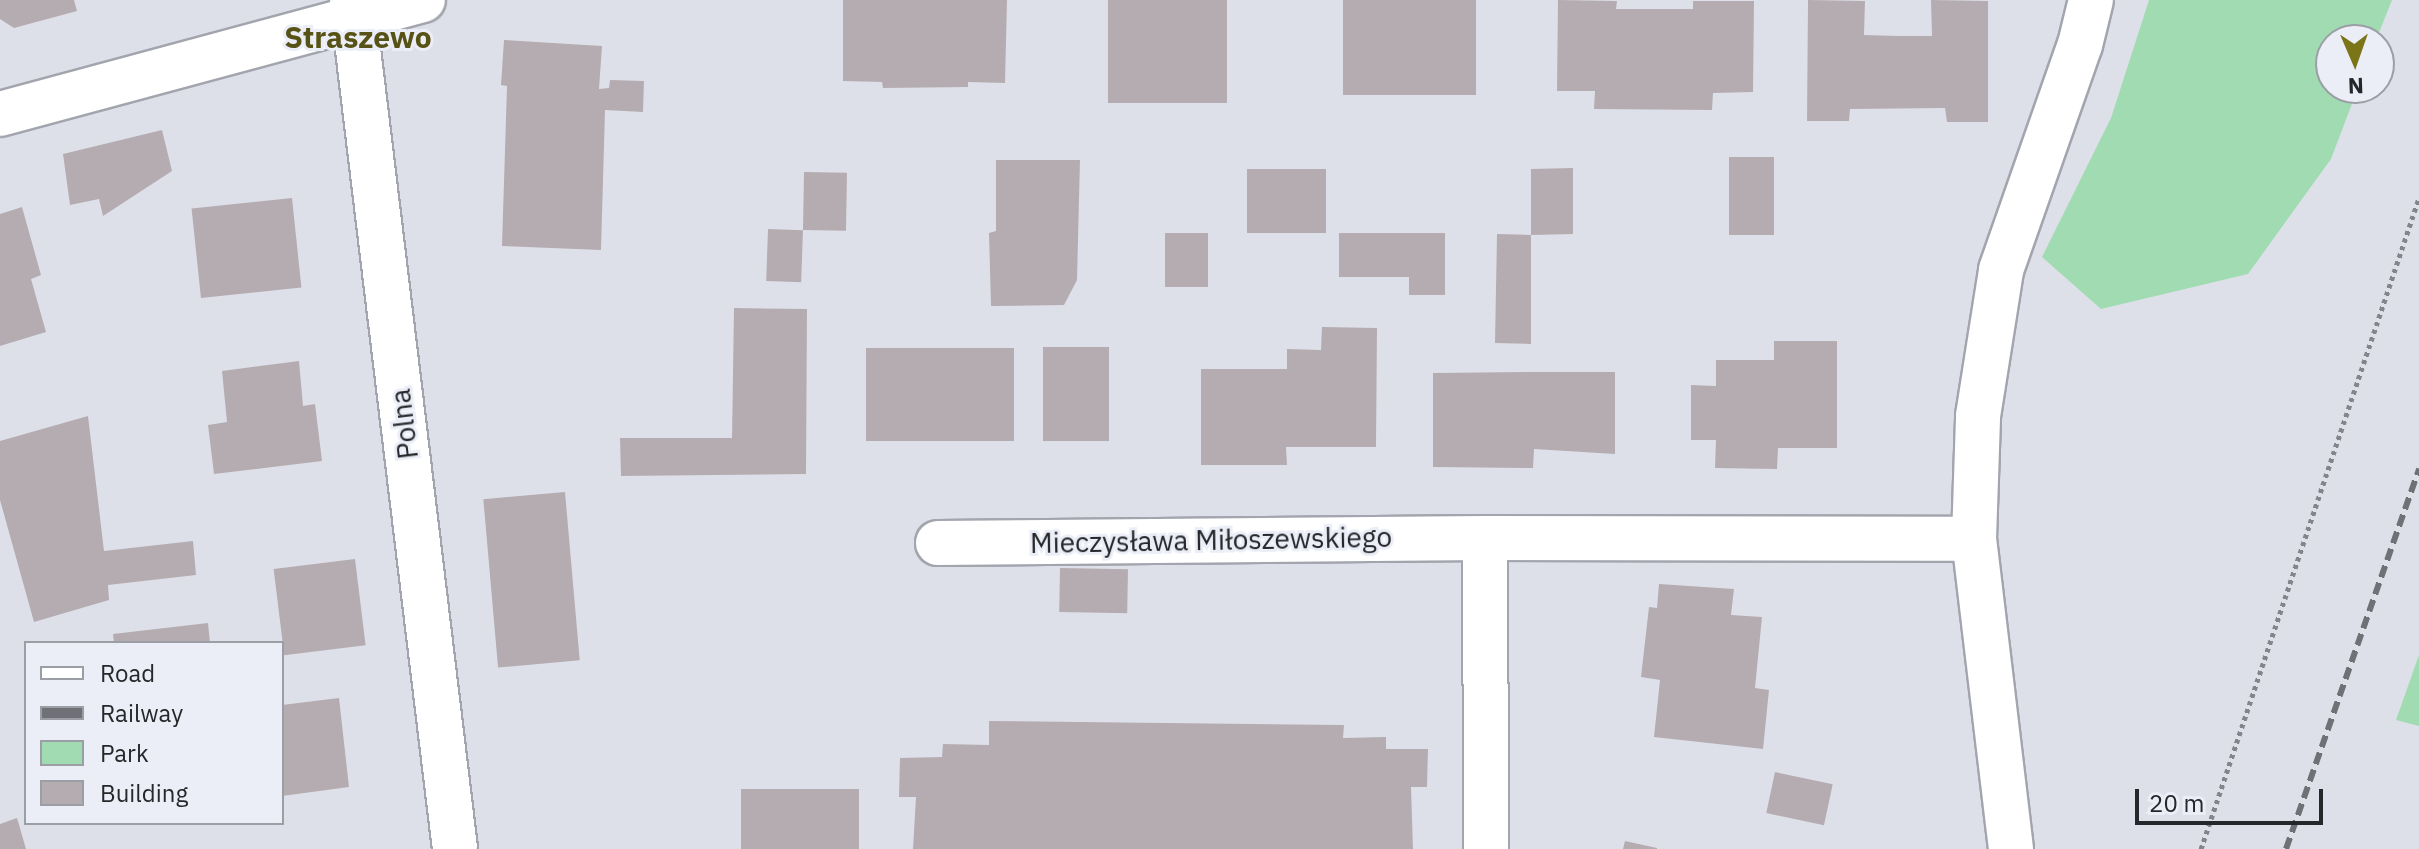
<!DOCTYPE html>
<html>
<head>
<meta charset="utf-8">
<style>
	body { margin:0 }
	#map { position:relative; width:2419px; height:849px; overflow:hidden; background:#dee0e9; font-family:"IBM Plex Sans",sans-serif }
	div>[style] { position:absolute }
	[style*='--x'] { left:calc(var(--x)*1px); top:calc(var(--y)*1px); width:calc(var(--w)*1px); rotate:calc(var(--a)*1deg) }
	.green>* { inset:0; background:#a0dbb2 }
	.building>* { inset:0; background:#b5acb1; transform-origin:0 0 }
	.path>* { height:5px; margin-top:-2.5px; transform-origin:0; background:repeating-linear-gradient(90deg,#84858b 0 4px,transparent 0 8px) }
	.roads { filter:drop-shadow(2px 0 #a3a5ae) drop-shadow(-2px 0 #a3a5ae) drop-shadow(0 2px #a3a5ae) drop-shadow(0 -2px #a3a5ae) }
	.minor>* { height:44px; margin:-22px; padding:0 22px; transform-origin:22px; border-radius:22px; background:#fff }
	.rail>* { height:6px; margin-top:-3px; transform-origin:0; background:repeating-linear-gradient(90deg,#6f7176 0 12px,transparent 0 18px) }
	span { translate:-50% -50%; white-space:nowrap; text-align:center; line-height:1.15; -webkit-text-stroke:6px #ebeef7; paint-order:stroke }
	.street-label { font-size:28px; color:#26272a }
	.neighbourhood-label { font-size:30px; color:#575215; font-weight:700 }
	.legend { position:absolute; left:24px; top:641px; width:260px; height:184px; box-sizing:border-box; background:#ebeef7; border:2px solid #9c9ea5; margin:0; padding:10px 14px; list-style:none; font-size:24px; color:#26272a }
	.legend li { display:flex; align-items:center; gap:16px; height:40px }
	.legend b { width:40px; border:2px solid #9c9ea5 }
	.north { position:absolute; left:2315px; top:24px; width:80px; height:80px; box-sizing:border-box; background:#ebeef7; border:2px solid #9c9ea5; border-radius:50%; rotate:178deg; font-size:22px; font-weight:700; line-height:32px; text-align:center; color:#26272a }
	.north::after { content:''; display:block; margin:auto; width:28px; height:36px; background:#7c7518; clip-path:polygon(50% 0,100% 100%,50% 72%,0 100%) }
	.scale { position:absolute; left:2135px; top:789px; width:188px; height:36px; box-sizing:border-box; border:4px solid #26272a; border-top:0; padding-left:10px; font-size:24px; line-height:28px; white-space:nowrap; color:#26272a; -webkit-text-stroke:6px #ebeef7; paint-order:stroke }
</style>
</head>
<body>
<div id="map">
	<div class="green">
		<div style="clip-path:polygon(2149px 0,2392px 0,2376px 40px,2331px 40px,2331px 88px,2358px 88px,2331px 159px,2248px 274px,2101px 309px,2042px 257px,2111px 118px)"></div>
		<div style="clip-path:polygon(2419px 655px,2419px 726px,2396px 720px)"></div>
	</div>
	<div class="building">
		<div style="clip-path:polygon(0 0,74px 0,77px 11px,14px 28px,0 19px)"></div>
		<div style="clip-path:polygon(843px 0,1007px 0,1005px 83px,968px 82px,968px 87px,883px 88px,882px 82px,843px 81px)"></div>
		<div style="left:1108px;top:0;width:119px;height:103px"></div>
		<div style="left:1343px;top:0;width:133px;height:95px"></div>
		<div style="clip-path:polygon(1558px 0,1617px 1px,1616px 9px,1693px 9px,1693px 1px,1754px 1px,1753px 92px,1713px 93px,1712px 110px,1594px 109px,1595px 91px,1557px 91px)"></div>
		<div style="clip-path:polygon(1808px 0,1865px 1px,1864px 35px,1897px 36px,1932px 36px,1931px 0,1988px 1px,1988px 122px,1947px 122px,1945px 108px,1850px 109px,1849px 121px,1807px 121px)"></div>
		<div style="clip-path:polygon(504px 40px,602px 46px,599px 89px,609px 88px,610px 80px,644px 81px,643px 112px,605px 110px,601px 250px,502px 246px,507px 86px,501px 85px)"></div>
		<div style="clip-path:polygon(162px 130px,172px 171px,103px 216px,99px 199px,70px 205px,63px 154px)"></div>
		<div style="left:1729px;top:157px;width:45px;height:78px"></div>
		<div style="clip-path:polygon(996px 160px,1080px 160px,1077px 280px,1064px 305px,991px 306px,989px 233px,996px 231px)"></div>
		<div style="clip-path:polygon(1573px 168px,1573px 234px,1531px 235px,1531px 344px,1495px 343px,1497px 234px,1531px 235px,1531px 169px)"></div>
		<div style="left:1247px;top:169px;width:79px;height:64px"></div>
		<div style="left:804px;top:172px;width:43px;height:58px;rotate:1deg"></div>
		<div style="left:292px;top:198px;width:90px;height:101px;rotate:84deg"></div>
		<div style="clip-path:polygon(22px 207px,41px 275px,31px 279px,46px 332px,0 346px,0 214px)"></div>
		<div style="left:768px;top:229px;width:35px;height:52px;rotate:2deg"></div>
		<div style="left:1165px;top:233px;width:43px;height:54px"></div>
		<div style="clip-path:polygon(1339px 233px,1445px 233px,1445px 295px,1409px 295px,1409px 277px,1339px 277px)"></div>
		<div style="clip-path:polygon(734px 308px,807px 309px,806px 474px,621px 476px,620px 438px,732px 438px)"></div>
		<div style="clip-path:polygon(1322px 327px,1377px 328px,1376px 447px,1286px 447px,1287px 465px,1201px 465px,1201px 369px,1287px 369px,1287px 349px,1321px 350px)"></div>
		<div style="clip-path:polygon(1774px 341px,1837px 341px,1837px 448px,1778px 448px,1777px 469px,1715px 468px,1716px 440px,1691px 440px,1691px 385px,1716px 386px,1716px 360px,1774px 360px)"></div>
		<div style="left:1043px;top:347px;width:66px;height:94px"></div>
		<div style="left:866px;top:348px;width:148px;height:93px"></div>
		<div style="clip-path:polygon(299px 361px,303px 406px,315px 404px,322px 461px,214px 474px,208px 425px,227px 422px,222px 371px)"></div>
		<div style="clip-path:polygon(1531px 372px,1615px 372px,1615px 454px,1534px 449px,1533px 468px,1433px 467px,1433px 373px)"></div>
		<div style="clip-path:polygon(88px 416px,104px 551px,193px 541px,196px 575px,108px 585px,109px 600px,34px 622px,0 500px,0 441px)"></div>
		<div style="left:565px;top:492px;width:169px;height:82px;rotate:85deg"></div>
		<div style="left:355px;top:559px;width:87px;height:82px;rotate:83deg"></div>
		<div style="left:1060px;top:568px;width:68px;height:44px;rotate:1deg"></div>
		<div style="clip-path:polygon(1659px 584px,1734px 589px,1731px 615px,1762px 617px,1755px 688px,1769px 690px,1763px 749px,1654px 737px,1660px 680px,1641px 677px,1649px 607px,1657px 608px)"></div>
		<div style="clip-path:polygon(208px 623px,210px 643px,114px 643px,113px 634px)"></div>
		<div style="clip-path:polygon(339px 698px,349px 787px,282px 796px,282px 705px)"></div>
		<div style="clip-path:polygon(989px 721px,1344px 725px,1343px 738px,1386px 737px,1386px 749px,1428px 749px,1427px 787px,1411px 787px,1413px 849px,913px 849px,916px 797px,899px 797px,900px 758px,942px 757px,943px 744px,989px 745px)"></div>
		<div style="left:1775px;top:772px;width:59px;height:42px;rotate:12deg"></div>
		<div style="left:741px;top:789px;width:118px;height:60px"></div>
		<div style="clip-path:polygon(17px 818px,26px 849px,0 849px,0 824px)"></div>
		<div style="clip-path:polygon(1625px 841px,1657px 848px,1657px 849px,1623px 849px)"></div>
	</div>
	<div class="path">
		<div style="--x:2201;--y:849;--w:687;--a:-71.49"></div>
	</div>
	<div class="roads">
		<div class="minor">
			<div style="--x:352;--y:0;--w:855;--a:83.08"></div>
			<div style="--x:0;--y:114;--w:438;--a:-15.1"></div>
			<div style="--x:1485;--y:538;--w:311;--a:89.8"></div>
			<div style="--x:938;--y:543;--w:547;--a:-0.52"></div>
			<div style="--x:1485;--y:538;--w:489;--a:0.1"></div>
			<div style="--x:2011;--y:849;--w:312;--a:-96.8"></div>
			<div style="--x:1974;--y:539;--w:123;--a:-88.1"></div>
			<div style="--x:1978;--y:416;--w:148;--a:-81"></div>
			<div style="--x:2001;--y:270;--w:238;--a:-70.7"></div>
			<div style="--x:2080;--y:45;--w:46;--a:-76.3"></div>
		</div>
	</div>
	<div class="rail">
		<div style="--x:2286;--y:849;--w:403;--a:-70.7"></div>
	</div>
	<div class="street-label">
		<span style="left:404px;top:424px;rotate:-97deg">Polna</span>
		<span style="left:1211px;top:540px;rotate:-1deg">Mieczysława Miłoszewskiego</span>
	</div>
	<div class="neighbourhood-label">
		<span style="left:358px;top:37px">Straszewo</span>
	</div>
	<ul class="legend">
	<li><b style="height:10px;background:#fff"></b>Road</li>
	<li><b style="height:10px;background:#6f7176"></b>Railway</li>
	<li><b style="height:22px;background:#a0dbb2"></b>Park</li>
	<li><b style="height:22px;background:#b5acb1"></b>Building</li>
	</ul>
	<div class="north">N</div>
	<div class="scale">20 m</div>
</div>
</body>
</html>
